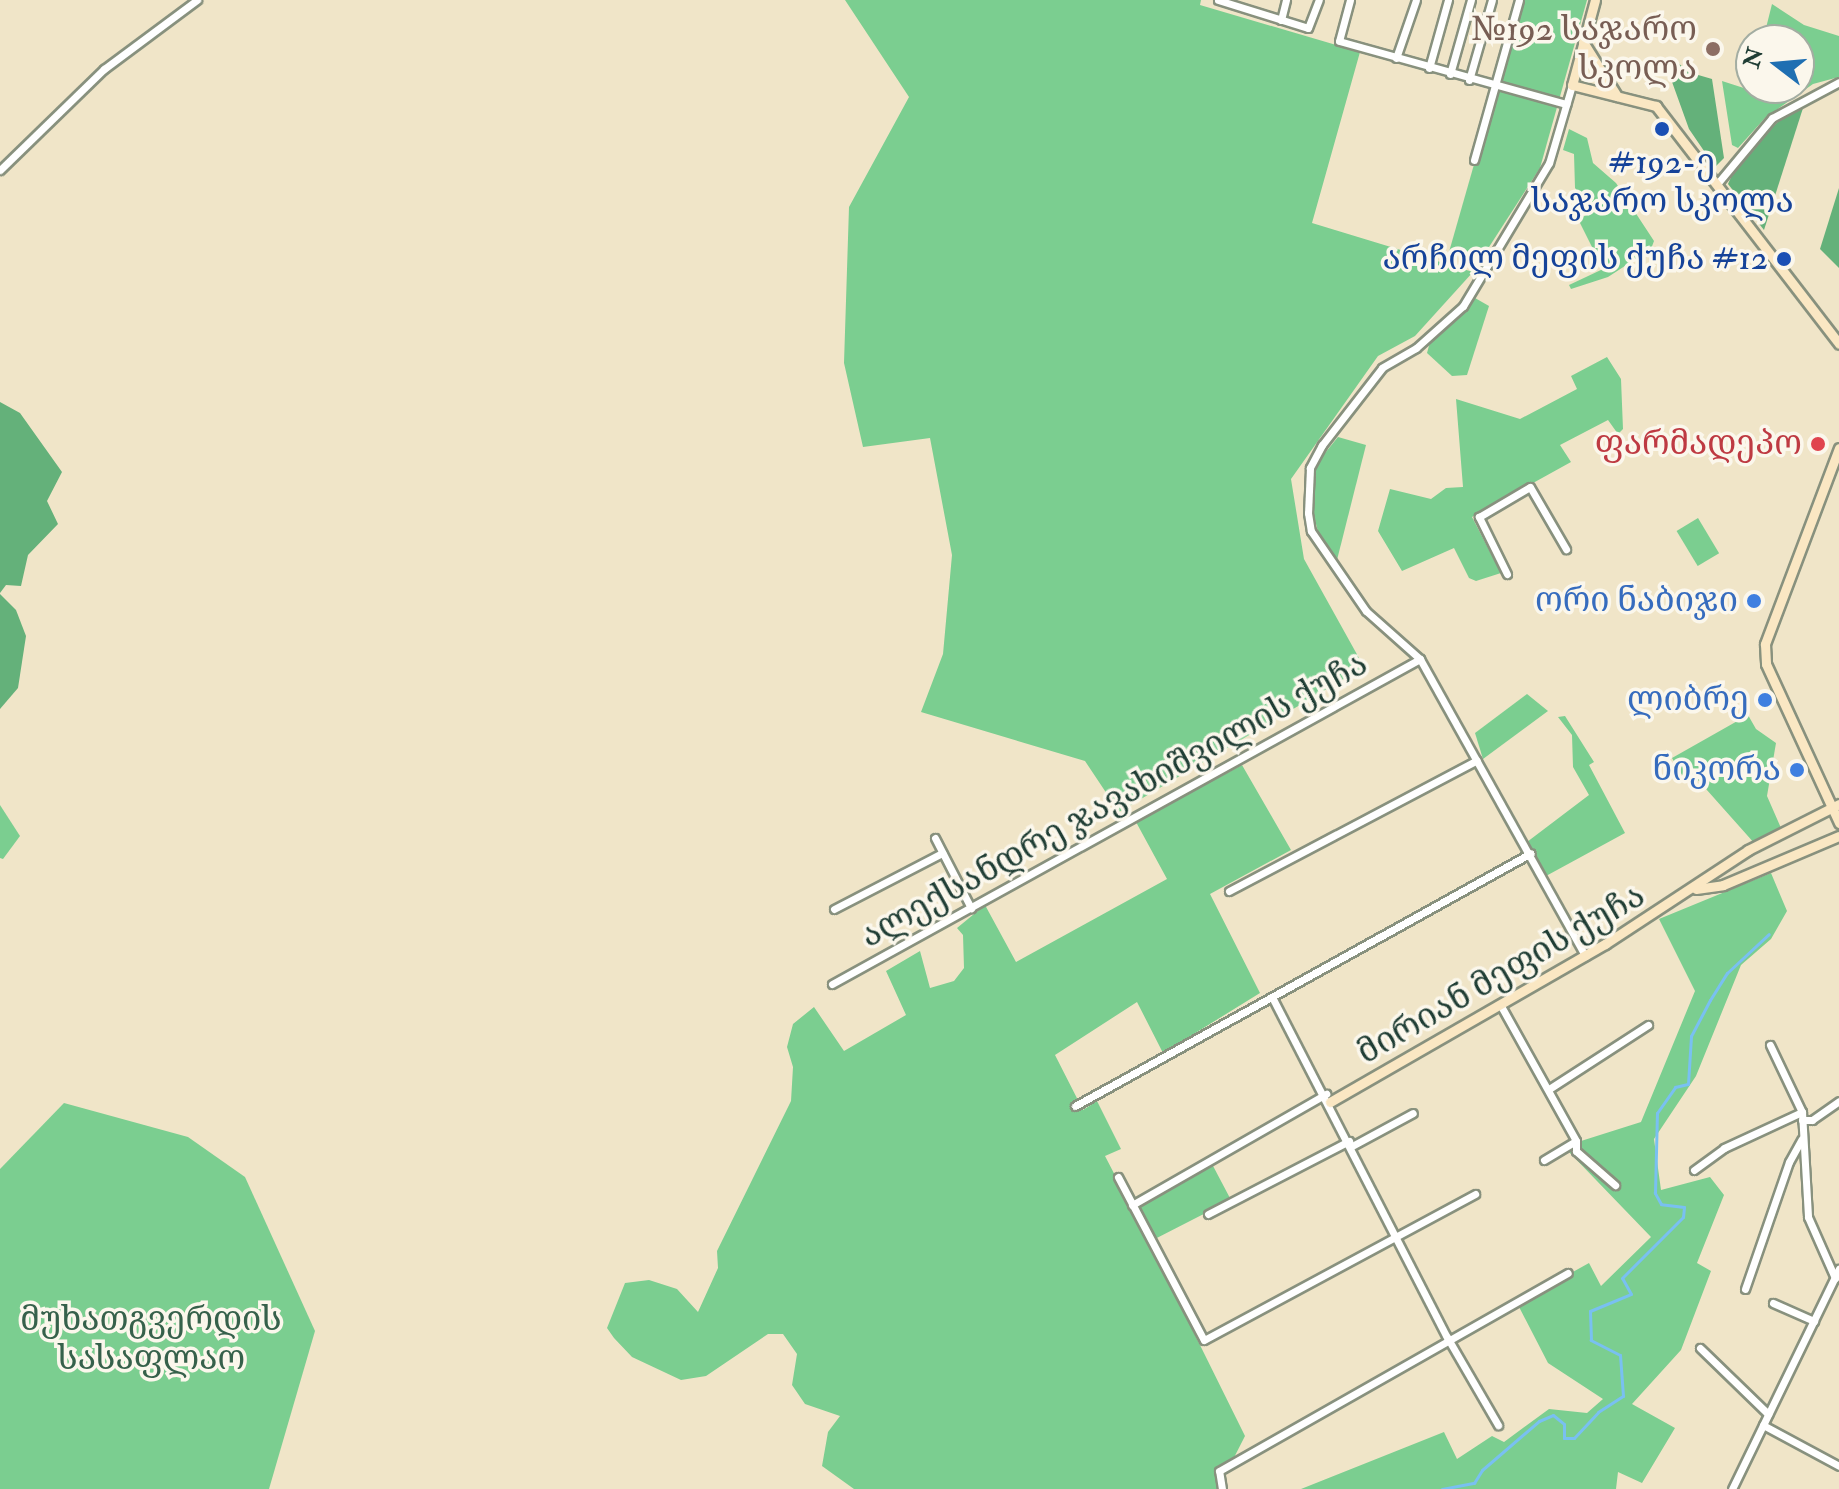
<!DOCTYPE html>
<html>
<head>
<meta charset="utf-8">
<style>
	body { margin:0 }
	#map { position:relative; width:1839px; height:1489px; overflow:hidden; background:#f0e5c8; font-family:"IM FELL Double Pica","Noto Serif Georgian",serif }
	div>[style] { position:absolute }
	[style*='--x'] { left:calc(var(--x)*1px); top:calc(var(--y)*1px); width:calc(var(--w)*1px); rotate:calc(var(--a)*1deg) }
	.green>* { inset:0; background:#7bce90; transform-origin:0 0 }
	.forest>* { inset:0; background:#64b17a }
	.stream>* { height:3px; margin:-1.5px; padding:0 1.5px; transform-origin:1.5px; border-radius:1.5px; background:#79c0f1 }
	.roads { filter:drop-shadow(2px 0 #88917e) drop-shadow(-2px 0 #88917e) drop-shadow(0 2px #88917e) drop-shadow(0 -2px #88917e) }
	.street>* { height:7px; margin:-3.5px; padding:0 3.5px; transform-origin:3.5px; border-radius:3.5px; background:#fff }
	.secondary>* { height:9px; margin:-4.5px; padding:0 4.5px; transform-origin:4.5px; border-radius:4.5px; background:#fae7c3 }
	.dots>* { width:22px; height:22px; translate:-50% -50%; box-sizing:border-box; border:4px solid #fbf7ec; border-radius:50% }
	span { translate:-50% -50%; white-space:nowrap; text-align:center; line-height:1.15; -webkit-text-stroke:7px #fbf7ec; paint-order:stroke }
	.education-label { font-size:34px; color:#785e54 }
	.right { translate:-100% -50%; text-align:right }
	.transit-label { font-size:34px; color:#164399 }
	.health-label { font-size:34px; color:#be3a42 }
	.shop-label { font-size:34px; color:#366cbe }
	.street-label { font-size:34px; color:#1f3d34 }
	.park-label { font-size:34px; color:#36614b }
	.north { position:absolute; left:1735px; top:24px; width:80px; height:80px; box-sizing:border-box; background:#fbf7ec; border:2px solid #a3ada2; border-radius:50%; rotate:286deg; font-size:22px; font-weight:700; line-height:32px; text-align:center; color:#1f3d34 }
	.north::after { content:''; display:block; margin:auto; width:28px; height:36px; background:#1f6fb2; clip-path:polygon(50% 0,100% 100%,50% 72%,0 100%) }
</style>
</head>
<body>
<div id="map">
	<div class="green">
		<div style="clip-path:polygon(845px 0,1201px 0,1200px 5px,1360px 52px,1312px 223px,1473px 272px,1415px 336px,1378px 356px,1291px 479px,1304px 559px,1364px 667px,1119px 812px,1085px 761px,921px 712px,943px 654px,952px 555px,930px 438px,863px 447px,844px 363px,849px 207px,909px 97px)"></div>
		<div style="clip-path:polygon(1521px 0,1587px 0,1540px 168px,1480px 261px,1449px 252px)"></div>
		<div style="clip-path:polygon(1772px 4px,1804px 25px,1839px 36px,1839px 77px,1813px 84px,1765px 118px,1738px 148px,1732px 145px,1722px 81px,1750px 90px,1799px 88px,1799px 40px,1763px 40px)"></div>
		<div style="clip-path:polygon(1569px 129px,1587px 138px,1593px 163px,1616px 183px,1654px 241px,1651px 249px,1608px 277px,1571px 289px,1569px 285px,1603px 269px,1578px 219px,1595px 211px,1575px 188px,1574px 154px,1563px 150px)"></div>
		<div style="clip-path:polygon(1475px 298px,1489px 306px,1467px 375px,1452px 376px,1427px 353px,1430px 342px)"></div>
		<div style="clip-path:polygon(1607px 357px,1621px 379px,1623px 429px,1618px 434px,1608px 420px,1560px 445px,1571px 462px,1472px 517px,1501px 573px,1476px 581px,1469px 578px,1454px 548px,1402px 571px,1378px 531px,1390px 489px,1431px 499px,1446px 488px,1463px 487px,1456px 399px,1520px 419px,1577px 389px,1571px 376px)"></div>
		<div style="clip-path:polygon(1338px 437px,1366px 445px,1337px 560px,1319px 536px,1312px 508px,1316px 464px)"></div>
		<div style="left:1698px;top:518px;width:41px;height:25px;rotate:59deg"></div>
		<div style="clip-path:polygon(1527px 694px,1548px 711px,1483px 759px,1475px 733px)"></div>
		<div style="clip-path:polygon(1748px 715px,1756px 729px,1776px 743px,1767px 796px,1781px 828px,1755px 844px,1690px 771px,1682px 775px,1672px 758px)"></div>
		<div style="clip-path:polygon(1565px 716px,1594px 762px,1589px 765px,1625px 833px,1546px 876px,1527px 842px,1589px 795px,1573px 767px,1572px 735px,1558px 717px)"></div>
		<div style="clip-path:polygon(1242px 765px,1291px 850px,1210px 894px,1260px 993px,1163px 1053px,1137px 1002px,1055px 1055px,1083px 1110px,1097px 1101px,1121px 1149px,1105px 1156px,1133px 1210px,1212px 1164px,1231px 1200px,1149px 1242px,1245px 1436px,1218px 1489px,854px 1489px,822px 1466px,828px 1432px,840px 1416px,805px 1404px,792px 1385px,797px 1354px,783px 1334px,768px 1334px,706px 1376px,681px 1380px,632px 1357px,614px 1338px,607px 1328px,625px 1283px,649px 1280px,677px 1289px,698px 1312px,718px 1268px,717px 1251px,791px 1101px,793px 1067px,787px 1047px,793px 1024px,814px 1007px,844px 1051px,906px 1015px,886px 971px,920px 951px,930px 988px,954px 981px,964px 968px,963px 935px,957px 928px,985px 905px,1016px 962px,1167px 879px,1136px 822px)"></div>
		<div style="clip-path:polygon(0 805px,20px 836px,3px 859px,0 858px)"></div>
		<div style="clip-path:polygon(1771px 873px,1787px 911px,1771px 939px,1741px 965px,1696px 1076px,1654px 1139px,1661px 1190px,1710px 1177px,1724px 1195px,1697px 1263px,1711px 1271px,1681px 1350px,1632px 1404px,1675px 1428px,1642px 1483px,1618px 1472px,1616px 1489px,1301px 1489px,1444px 1432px,1457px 1459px,1492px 1436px,1504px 1442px,1549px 1409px,1587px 1413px,1603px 1399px,1548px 1363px,1517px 1303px,1589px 1263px,1601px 1286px,1651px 1237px,1569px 1152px,1581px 1141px,1641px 1122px,1695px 991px,1659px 919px)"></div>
		<div style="clip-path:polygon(64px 1103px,188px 1137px,245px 1177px,315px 1331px,269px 1489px,0 1489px,0 1169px)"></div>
	</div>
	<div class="forest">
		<div style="clip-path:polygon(1673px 58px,1688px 72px,1712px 79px,1724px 158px,1715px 167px,1689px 129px,1667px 68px)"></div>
		<div style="clip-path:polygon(1803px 108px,1764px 230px,1728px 184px,1740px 157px,1792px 109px)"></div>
		<div style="clip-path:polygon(1839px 188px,1839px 268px,1820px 249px)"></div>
		<div style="clip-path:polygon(0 402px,20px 413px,62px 472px,47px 501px,58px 524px,28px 555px,21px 586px,6px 585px,0 593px)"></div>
		<div style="clip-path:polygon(0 594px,16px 610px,26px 636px,18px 688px,0 709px)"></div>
	</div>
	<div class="stream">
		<div style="--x:1442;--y:1489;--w:33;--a:-11"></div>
		<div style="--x:1474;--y:1483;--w:15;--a:-58"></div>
		<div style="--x:1482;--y:1470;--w:75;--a:-40.7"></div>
		<div style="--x:1539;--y:1421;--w:15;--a:-23"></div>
		<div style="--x:1553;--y:1415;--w:14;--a:39"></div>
		<div style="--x:1564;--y:1424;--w:14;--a:90"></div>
		<div style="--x:1564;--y:1438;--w:10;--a:0"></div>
		<div style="--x:1574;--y:1438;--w:35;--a:-47"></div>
		<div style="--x:1598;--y:1412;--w:30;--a:-33"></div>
		<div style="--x:1623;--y:1396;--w:41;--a:-94.2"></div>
		<div style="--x:1620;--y:1355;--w:33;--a:-153"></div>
		<div style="--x:1591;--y:1340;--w:29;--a:-92"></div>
		<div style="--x:1590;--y:1311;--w:44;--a:-22.5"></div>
		<div style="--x:1631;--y:1294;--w:18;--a:-119"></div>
		<div style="--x:1622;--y:1278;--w:86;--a:-45"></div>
		<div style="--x:1683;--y:1217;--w:10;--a:-84"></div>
		<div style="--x:1684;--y:1207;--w:23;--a:-173"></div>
		<div style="--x:1661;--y:1204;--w:13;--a:-119"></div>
		<div style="--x:1655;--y:1193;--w:80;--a:-88.6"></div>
		<div style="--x:1657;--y:1113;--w:32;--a:-55"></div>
		<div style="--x:1675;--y:1087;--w:13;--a:-13"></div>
		<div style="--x:1688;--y:1084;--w:48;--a:-86.4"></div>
		<div style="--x:1691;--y:1036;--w:41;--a:-62.2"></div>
		<div style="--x:1710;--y:1000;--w:32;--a:-58"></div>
		<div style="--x:1727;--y:973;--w:57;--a:-42.9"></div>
	</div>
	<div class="roads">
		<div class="street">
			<div style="--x:1218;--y:0;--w:94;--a:17.3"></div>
			<div style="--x:1308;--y:28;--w:30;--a:-69"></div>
			<div style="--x:1350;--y:0;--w:42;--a:105"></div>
			<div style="--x:1339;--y:41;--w:236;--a:15.5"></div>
			<div style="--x:1281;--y:20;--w:21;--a:-76"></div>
			<div style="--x:1396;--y:58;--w:61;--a:-71"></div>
			<div style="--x:1429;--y:68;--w:71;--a:-74.4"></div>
			<div style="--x:1450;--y:74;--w:77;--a:-74.2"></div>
			<div style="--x:1469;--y:80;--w:83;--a:-74"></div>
			<div style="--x:1572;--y:85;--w:81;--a:106.4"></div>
			<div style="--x:1549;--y:163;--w:167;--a:121"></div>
			<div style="--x:1463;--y:306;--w:63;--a:138.2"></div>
			<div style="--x:1416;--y:348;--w:39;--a:150"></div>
			<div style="--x:1382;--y:368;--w:98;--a:127.9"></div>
			<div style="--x:1322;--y:445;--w:26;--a:118"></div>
			<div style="--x:1310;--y:468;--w:45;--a:92.5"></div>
			<div style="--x:1308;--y:513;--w:18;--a:81"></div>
			<div style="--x:1311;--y:531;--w:97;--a:55.5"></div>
			<div style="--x:1366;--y:611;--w:72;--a:41.6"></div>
			<div style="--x:1420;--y:659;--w:340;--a:60.9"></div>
			<div style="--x:1474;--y:160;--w:166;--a:-74.3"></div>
			<div style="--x:0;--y:170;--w:145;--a:-44.2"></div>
			<div style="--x:104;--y:69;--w:116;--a:-36.6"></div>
			<div style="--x:1717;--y:184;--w:86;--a:-50.2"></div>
			<div style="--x:1772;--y:118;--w:76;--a:-28.2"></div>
			<div style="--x:1507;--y:574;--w:64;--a:-116.2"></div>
			<div style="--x:1479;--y:517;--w:59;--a:-30.5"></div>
			<div style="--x:1530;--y:487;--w:72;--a:59.9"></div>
			<div style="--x:935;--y:838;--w:79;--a:62.8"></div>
			<div style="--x:1229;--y:891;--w:280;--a:-27.8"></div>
			<div style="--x:834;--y:909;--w:122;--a:-27.4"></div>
			<div style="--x:832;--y:984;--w:672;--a:-28.93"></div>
			<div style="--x:1272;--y:997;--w:382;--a:62.8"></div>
			<div style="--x:1447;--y:1337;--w:102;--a:59.9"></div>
			<div style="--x:1501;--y:1006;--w:154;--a:60.9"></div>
			<div style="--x:1576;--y:1141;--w:10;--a:90"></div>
			<div style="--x:1576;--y:1151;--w:52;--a:41.1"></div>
			<div style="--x:1770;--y:1045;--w:74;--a:64.5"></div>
			<div style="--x:1802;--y:1112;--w:105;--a:86.7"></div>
			<div style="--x:1808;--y:1217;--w:67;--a:66.1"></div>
			<div style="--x:1549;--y:1089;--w:118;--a:-32.9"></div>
			<div style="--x:1075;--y:1106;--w:521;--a:-29.02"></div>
			<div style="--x:1802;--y:1120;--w:10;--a:0"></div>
			<div style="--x:1812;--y:1120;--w:33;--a:-35"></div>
			<div style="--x:1352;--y:1146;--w:69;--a:-28.4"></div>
			<div style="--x:1544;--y:1160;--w:37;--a:-31"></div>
			<div style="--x:1694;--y:1170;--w:37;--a:-36"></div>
			<div style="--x:1724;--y:1148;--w:86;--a:-24.8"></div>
			<div style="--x:1118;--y:1177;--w:184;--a:62.2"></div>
			<div style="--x:1204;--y:1340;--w:308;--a:-28.3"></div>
			<div style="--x:1132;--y:1205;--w:224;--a:-29.8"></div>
			<div style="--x:1208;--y:1214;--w:159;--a:-27.4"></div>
			<div style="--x:1745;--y:1289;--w:134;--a:-70.9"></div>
			<div style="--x:1789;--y:1162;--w:26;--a:-61"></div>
			<div style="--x:1773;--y:1303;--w:45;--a:23.7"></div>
			<div style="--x:1700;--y:1348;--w:95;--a:44.1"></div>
			<div style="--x:1763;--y:1425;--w:86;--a:28.3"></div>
			<div style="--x:1222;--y:1489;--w:18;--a:-99"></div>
			<div style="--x:1219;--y:1471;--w:401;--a:-29.6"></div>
			<div style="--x:1732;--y:1489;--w:245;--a:-64.1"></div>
		</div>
		<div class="secondary">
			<div style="--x:1595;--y:0;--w:88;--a:105.1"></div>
			<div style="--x:1572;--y:85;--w:87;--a:14"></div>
			<div style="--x:1656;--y:106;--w:300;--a:52.4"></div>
			<div style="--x:1583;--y:42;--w:64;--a:57.8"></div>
			<div style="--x:1839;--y:448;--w:210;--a:110.7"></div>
			<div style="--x:1765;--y:644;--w:20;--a:87"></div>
			<div style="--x:1766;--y:664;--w:175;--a:65.3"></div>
			<div style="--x:1696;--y:889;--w:27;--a:-8"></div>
			<div style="--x:1723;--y:885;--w:126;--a:-22.9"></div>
			<div style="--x:1330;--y:1102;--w:317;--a:-29.9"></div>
			<div style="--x:1605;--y:944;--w:171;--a:-33.3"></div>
			<div style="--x:1748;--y:850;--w:102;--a:-26.8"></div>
		</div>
	</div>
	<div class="dots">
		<div style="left:1713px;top:49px;background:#8d6e63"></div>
		<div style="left:1662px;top:129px;background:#1a4fb4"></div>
		<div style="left:1784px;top:259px;background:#1a4fb4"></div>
		<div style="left:1818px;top:444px;background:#e0444e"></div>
		<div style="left:1754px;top:601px;background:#3f7fe0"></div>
		<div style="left:1765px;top:700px;background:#3f7fe0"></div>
		<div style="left:1797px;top:770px;background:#3f7fe0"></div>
	</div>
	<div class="education-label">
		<span class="right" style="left:1697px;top:49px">№192 საჯარო<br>სკოლა</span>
	</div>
	<div class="transit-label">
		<span style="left:1662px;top:182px">#192-ე<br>საჯარო სკოლა</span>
		<span class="right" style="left:1768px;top:259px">არჩილ მეფის ქუჩა #12</span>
	</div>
	<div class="health-label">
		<span class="right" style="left:1802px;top:444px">ფარმადეპო</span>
	</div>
	<div class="shop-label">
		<span class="right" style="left:1738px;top:601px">ორი ნაბიჯი</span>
		<span class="right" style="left:1749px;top:700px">ლიბრე</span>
		<span class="right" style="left:1781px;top:770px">ნიკორა</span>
	</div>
	<div class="street-label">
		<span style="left:1114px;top:800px;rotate:-29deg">ალექსანდრე ჯავახიშვილის ქუჩა</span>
		<span style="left:1501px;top:974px;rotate:-30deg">მირიან მეფის ქუჩა</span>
	</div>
	<div class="park-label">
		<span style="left:151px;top:1339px">მუხათგვერდის<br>სასაფლაო</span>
	</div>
	<div class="north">N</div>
</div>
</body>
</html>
